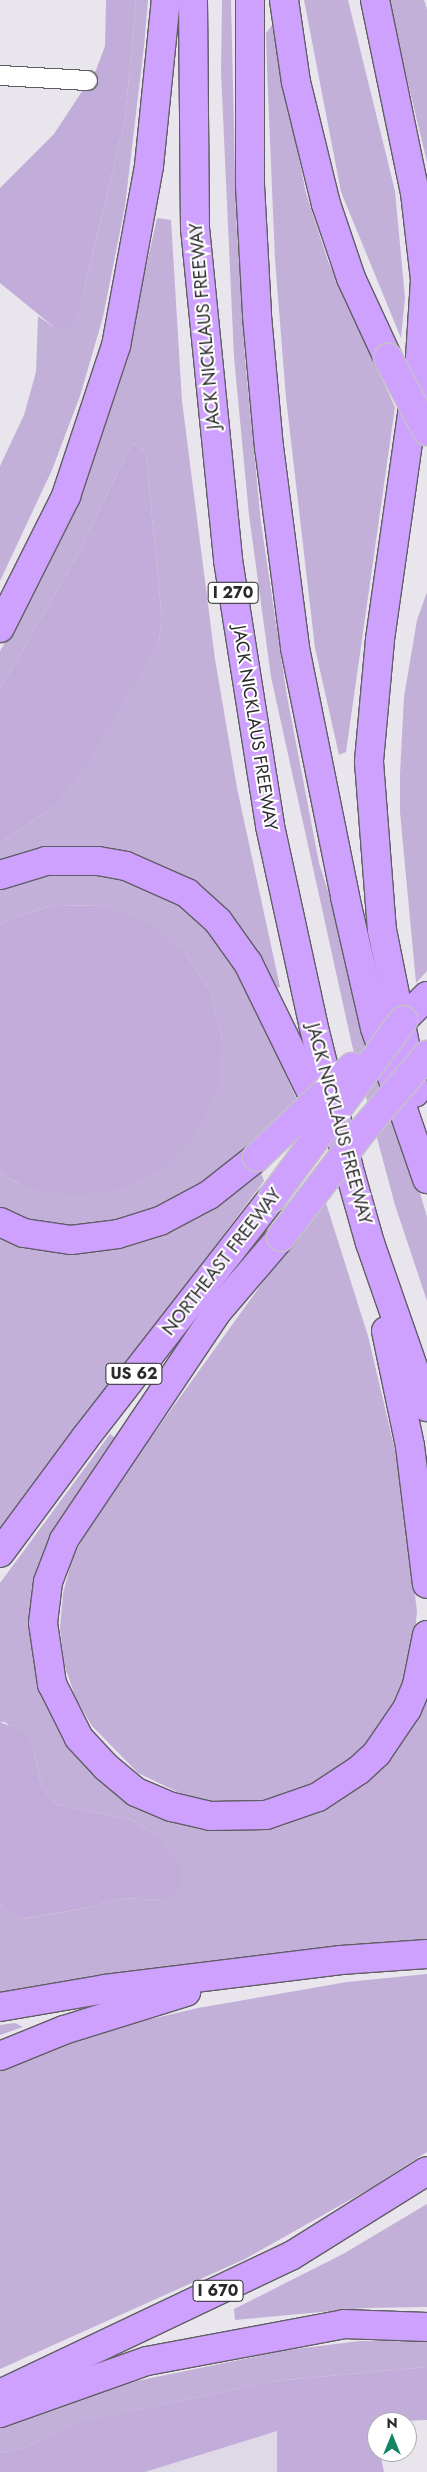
<!DOCTYPE html>
<html>
<head>
<meta charset="utf-8">
<style>
	body { margin:0 }
	#map { position:relative; width:427px; height:2472px; overflow:hidden; background:#e9e5ed; font-family:Jost,sans-serif }
	div>[style] { position:absolute }
	[style*='--x'] { left:calc(var(--x)*1px); top:calc(var(--y)*1px); width:calc(var(--w)*1px); rotate:calc(var(--a)*1deg) }
	.built>* { inset:0; background:#dfd8e7 }
	.green>* { inset:0; background:#c3b0d8 }
	.forest>* { inset:0; background:#c2acd9 }
	.roads { filter:drop-shadow(1px 0 #605d64) drop-shadow(-1px 0 #605d64) drop-shadow(0 1px #605d64) drop-shadow(0 -1px #605d64) }
	.minor>* { height:19px; margin:-9.5px; padding:0 9.5px; transform-origin:9.5px; border-radius:9.5px; background:#fff }
	.motorway>* { height:28px; margin:-14px; padding:0 14px; transform-origin:14px; border-radius:14px; background:#cfa1fe }
	.bridges { filter:drop-shadow(1px 0 #c3c3c4) drop-shadow(-1px 0 #c3c3c4) drop-shadow(0 1px #c3c3c4) drop-shadow(0 -1px #c3c3c4) }
	.motorway-bridge>* { height:28px; margin:-14px; padding:0 14px; transform-origin:14px; border-radius:14px; background:#cfa1fe }
	span { translate:-50% -50%; white-space:nowrap; text-align:center; line-height:1.15; -webkit-text-stroke:4px #fff; paint-order:stroke }
	.shield-label span { padding:1px 4px; background:#fff; border:1px solid; border-radius:4px; -webkit-text-stroke-width:0 }
	.shield-label { font-size:16px; color:#2a292c; font-weight:700 }
	.street-label { font-size:18px; color:#2a292c }
	.north { position:absolute; left:367px; top:2412px; width:50px; height:50px; box-sizing:border-box; background:#fff; border:1px solid #aaa9ab; border-radius:50%; rotate:0deg; font-size:14px; font-weight:700; line-height:20px; text-align:center; color:#2a292c }
	.north::after { content:''; display:block; margin:auto; width:18px; height:22px; background:#128565; clip-path:polygon(50% 0,100% 100%,50% 72%,0 100%) }
</style>
</head>
<body>
<div id="map">
	<div class="built">
		<div style="clip-path:polygon(277px 2430px,277px 2472px,145px 2472px)"></div>
	</div>
	<div class="green">
		<div style="clip-path:polygon(136px 0,148px 0,144px 46px,125px 206px,103px 317px,80px 396px,52px 470px,0 581px,0 466px,24px 415px,36px 372px,38px 316px,54px 327px,82px 298px,125px 119px)"></div>
		<div style="clip-path:polygon(222px 0,231px 0,236px 216px,245px 358px,261px 523px,287px 696px,319px 863px,371px 1024px,427px 1217px,427px 1301px,395px 1205px,352px 1045px,271px 677px,249px 515px,234px 357px,221px 72px)"></div>
		<div style="clip-path:polygon(304px 0,348px 0,395px 191px,405px 298px,401px 338px,341px 192px)"></div>
		<div style="clip-path:polygon(388px 0,424px 0,427px 9px,427px 162px)"></div>
		<div style="clip-path:polygon(272px 25px,306px 193px,328px 261px,395px 407px,346px 752px,339px 755px,315px 648px,286px 398px,275px 260px,267px 69px,266px 33px)"></div>
		<div style="clip-path:polygon(157px 218px,171px 220px,182px 401px,215px 659px,237px 788px,280px 987px,273px 989px,175px 874px,0 866px,0 843px,52px 807px,159px 641px,162px 620px,146px 455px,137px 444px,131px 445px,77px 556px,0 689px,0 651px,37px 587px,98px 446px,125px 362px)"></div>
		<div style="clip-path:polygon(427px 592px,427px 971px,416px 983px,400px 812px,400px 774px,404px 697px,417px 620px)"></div>
		<div style="clip-path:polygon(65px 871px,133px 879px,176px 899px,203px 923px,243px 979px,297px 1100px,211px 1181px,147px 1215px,78px 1230px,39px 1223px,0 1207px,0 1173px,25px 1187px,222px 1039px,211px 993px,185px 952px,103px 906px,55px 905px,9px 919px,0 926px,0 888px,31px 876px)"></div>
		<div style="clip-path:polygon(259px 1166px,264px 1181px,0 1531px,0 1234px,75px 1249px)"></div>
		<div style="clip-path:polygon(326px 1203px,368px 1336px,398px 1463px,417px 1611px,412px 1663px,398px 1706px,372px 1742px,347px 1764px,285px 1797px,237px 1804px,196px 1801px,138px 1773px,92px 1726px,76px 1699px,64px 1664px,60px 1628px,63px 1593px,73px 1557px,95px 1515px,268px 1275px)"></div>
		<div style="clip-path:polygon(110px 1434px,117px 1439px,36px 1627px,108px 1780px,268px 1826px,311px 1814px,350px 1793px,390px 1757px,427px 1687px,427px 1944px,0 1994px,0 1904px,23px 1919px,85px 1908px,122px 1898px,163px 1900px,156px 1836px,132px 1820px,56px 1804px,42px 1788px,33px 1748px,5px 1722px,0 1722px,0 1583px)"></div>
		<div style="clip-path:polygon(427px 1974px,427px 2152px,371px 2188px,245px 2259px,0 2369px,0 2067px,117px 2027px,198px 2008px,347px 1982px)"></div>
		<div style="clip-path:polygon(15px 2023px,23px 2027px,0 2035px,0 2025px)"></div>
		<div style="clip-path:polygon(427px 2204px,427px 2307px,364px 2308px,235px 2320px,234px 2309px,343px 2254px)"></div>
		<div style="clip-path:polygon(427px 2340px,427px 2367px,275px 2381px,83px 2421px,26px 2447px,0 2453px,0 2428px,117px 2385px,287px 2350px,360px 2341px)"></div>
	</div>
	<div class="forest">
		<div style="clip-path:polygon(106px 0,136px 0,125px 119px,82px 298px,72px 326px,54px 327px,0 283px,0 188px,54px 134px,96px 70px,105px 46px)"></div>
		<div style="clip-path:polygon(137px 444px,146px 455px,162px 620px,159px 641px,84px 769px,52px 807px,0 843px,0 689px,77px 556px,131px 445px)"></div>
		<div style="clip-path:polygon(55px 905px,103px 906px,148px 922px,185px 952px,211px 993px,222px 1039px,218px 1087px,198px 1131px,164px 1167px,121px 1189px,73px 1196px,25px 1187px,0 1173px,0 926px,9px 919px)"></div>
		<div style="clip-path:polygon(0 1722px,25px 1733px,33px 1748px,42px 1788px,56px 1804px,132px 1820px,156px 1836px,181px 1864px,182px 1883px,174px 1895px,163px 1900px,122px 1898px,85px 1908px,22px 1919px,0 1904px)"></div>
		<div style="clip-path:polygon(427px 2367px,427px 2420px,377px 2422px,377px 2452px,380px 2452px,384px 2472px,277px 2472px,277px 2431px,145px 2472px,0 2472px,0 2453px,26px 2447px,82px 2421px,275px 2381px)"></div>
	</div>
	<div class="roads">
		<div class="minor">
			<div style="--x:0;--y:75;--w:87;--a:3.3"></div>
		</div>
		<div class="motorway">
			<div style="--x:193;--y:0;--w:228;--a:89.5"></div>
			<div style="--x:195;--y:228;--w:334;--a:84.3"></div>
			<div style="--x:228;--y:560;--w:269;--a:81"></div>
			<div style="--x:270;--y:826;--w:203;--a:77.7"></div>
			<div style="--x:313;--y:1024;--w:157;--a:76"></div>
			<div style="--x:351;--y:1176;--w:70;--a:74.2"></div>
			<div style="--x:370;--y:1243;--w:174;--a:70.8"></div>
			<div style="--x:250;--y:0;--w:185;--a:90"></div>
			<div style="--x:250;--y:185;--w:131;--a:86.9"></div>
			<div style="--x:257;--y:316;--w:132;--a:84.8"></div>
			<div style="--x:269;--y:447;--w:203;--a:82.6"></div>
			<div style="--x:295;--y:648;--w:254;--a:78.6"></div>
			<div style="--x:345;--y:897;--w:134;--a:77.1"></div>
			<div style="--x:375;--y:1028;--w:160;--a:71"></div>
			<div style="--x:284;--y:0;--w:83;--a:81.7"></div>
			<div style="--x:296;--y:82;--w:126;--a:76.2"></div>
			<div style="--x:326;--y:204;--w:78;--a:71.3"></div>
			<div style="--x:351;--y:278;--w:88;--a:65.2"></div>
			<div style="--x:375;--y:0;--w:197;--a:78.3"></div>
			<div style="--x:415;--y:193;--w:88;--a:83.4"></div>
			<div style="--x:425;--y:280;--w:78;--a:93.7"></div>
			<div style="--x:420;--y:358;--w:285;--a:98.1"></div>
			<div style="--x:380;--y:640;--w:122;--a:95.2"></div>
			<div style="--x:369;--y:762;--w:169;--a:85.6"></div>
			<div style="--x:382;--y:930;--w:166;--a:78.6"></div>
			<div style="--x:0;--y:628;--w:148;--a:-63.4"></div>
			<div style="--x:66;--y:496;--w:158;--a:-71.6"></div>
			<div style="--x:116;--y:346;--w:183;--a:-79.6"></div>
			<div style="--x:149;--y:166;--w:167;--a:-84.2"></div>
			<div style="--x:0;--y:875;--w:48;--a:-16.9"></div>
			<div style="--x:46;--y:861;--w:52;--a:0"></div>
			<div style="--x:98;--y:861;--w:28;--a:10"></div>
			<div style="--x:126;--y:866;--w:67;--a:23.9"></div>
			<div style="--x:187;--y:893;--w:42;--a:42.1"></div>
			<div style="--x:218;--y:921;--w:52;--a:54.5"></div>
			<div style="--x:248;--y:963;--w:177;--a:63.9"></div>
			<div style="--x:403;--y:1020;--w:34;--a:-45"></div>
			<div style="--x:0;--y:1222;--w:26;--a:25"></div>
			<div style="--x:24;--y:1233;--w:48;--a:8.5"></div>
			<div style="--x:71;--y:1240;--w:47;--a:-7.3"></div>
			<div style="--x:118;--y:1234;--w:44;--a:-17.2"></div>
			<div style="--x:160;--y:1221;--w:55;--a:-28"></div>
			<div style="--x:209;--y:1195;--w:61;--a:-38.4"></div>
			<div style="--x:281;--y:1237;--w:99;--a:130.5"></div>
			<div style="--x:217;--y:1312;--w:275;--a:123.9"></div>
			<div style="--x:64;--y:1540;--w:45;--a:110.9"></div>
			<div style="--x:48;--y:1582;--w:41;--a:97"></div>
			<div style="--x:43;--y:1623;--w:62;--a:81.6"></div>
			<div style="--x:52;--y:1684;--w:60;--a:63.4"></div>
			<div style="--x:79;--y:1738;--w:40;--a:47"></div>
			<div style="--x:106;--y:1767;--w:39;--a:40"></div>
			<div style="--x:136;--y:1792;--w:39;--a:23"></div>
			<div style="--x:172;--y:1807;--w:39;--a:13"></div>
			<div style="--x:210;--y:1816;--w:56;--a:-1"></div>
			<div style="--x:266;--y:1815;--w:55;--a:-19.1"></div>
			<div style="--x:318;--y:1797;--w:49;--a:-33.4"></div>
			<div style="--x:359;--y:1770;--w:25;--a:-43"></div>
			<div style="--x:377;--y:1753;--w:53;--a:-55.7"></div>
			<div style="--x:407;--y:1709;--w:26;--a:-67"></div>
			<div style="--x:417;--y:1685;--w:51;--a:-78.7"></div>
			<div style="--x:386;--y:1331;--w:117;--a:78.2"></div>
			<div style="--x:410;--y:1446;--w:139;--a:83"></div>
			<div style="--x:0;--y:1553;--w:143;--a:-53.5"></div>
			<div style="--x:85;--y:1438;--w:304;--a:-52.1"></div>
			<div style="--x:0;--y:2007;--w:107;--a:-9.7"></div>
			<div style="--x:105;--y:1989;--w:238;--a:-7"></div>
			<div style="--x:341;--y:1960;--w:86;--a:-4"></div>
			<div style="--x:0;--y:2056;--w:69;--a:-22.1"></div>
			<div style="--x:64;--y:2030;--w:128;--a:-17.3"></div>
			<div style="--x:0;--y:2394;--w:322;--a:-25.4"></div>
			<div style="--x:291;--y:2256;--w:160;--a:-32"></div>
			<div style="--x:0;--y:2413;--w:156;--a:-19.5"></div>
			<div style="--x:147;--y:2361;--w:200;--a:-10.6"></div>
			<div style="--x:344;--y:2324;--w:83;--a:2.1"></div>
		</div>
	</div>
	<div class="bridges">
		<div class="motorway-bridge">
			<div style="--x:388;--y:358;--w:83;--a:61.9"></div>
			<div style="--x:257;--y:1157;--w:131;--a:-43.5"></div>
			<div style="--x:272;--y:1198;--w:221;--a:-53.6"></div>
			<div style="--x:281;--y:1237;--w:135;--a:-52.5"></div>
			<div style="--x:363;--y:1130;--w:99;--a:-49.5"></div>
		</div>
	</div>
	<div class="shield-label">
		<span style="left:233px;top:593px">I 270</span>
		<span style="left:134px;top:1374px">US 62</span>
		<span style="left:218px;top:2291px">I 670</span>
	</div>
	<div class="street-label">
		<span style="left:205px;top:326px;rotate:-95deg">JACK NICKLAUS FREEWAY</span>
		<span style="left:255px;top:728px;rotate:81deg">JACK NICKLAUS FREEWAY</span>
		<span style="left:339px;top:1124px;rotate:75deg">JACK NICKLAUS FREEWAY</span>
		<span style="left:222px;top:1262px;rotate:-52deg">NORTHEAST FREEWAY</span>
	</div>
	<div class="north">N</div>
</div>
</body>
</html>
